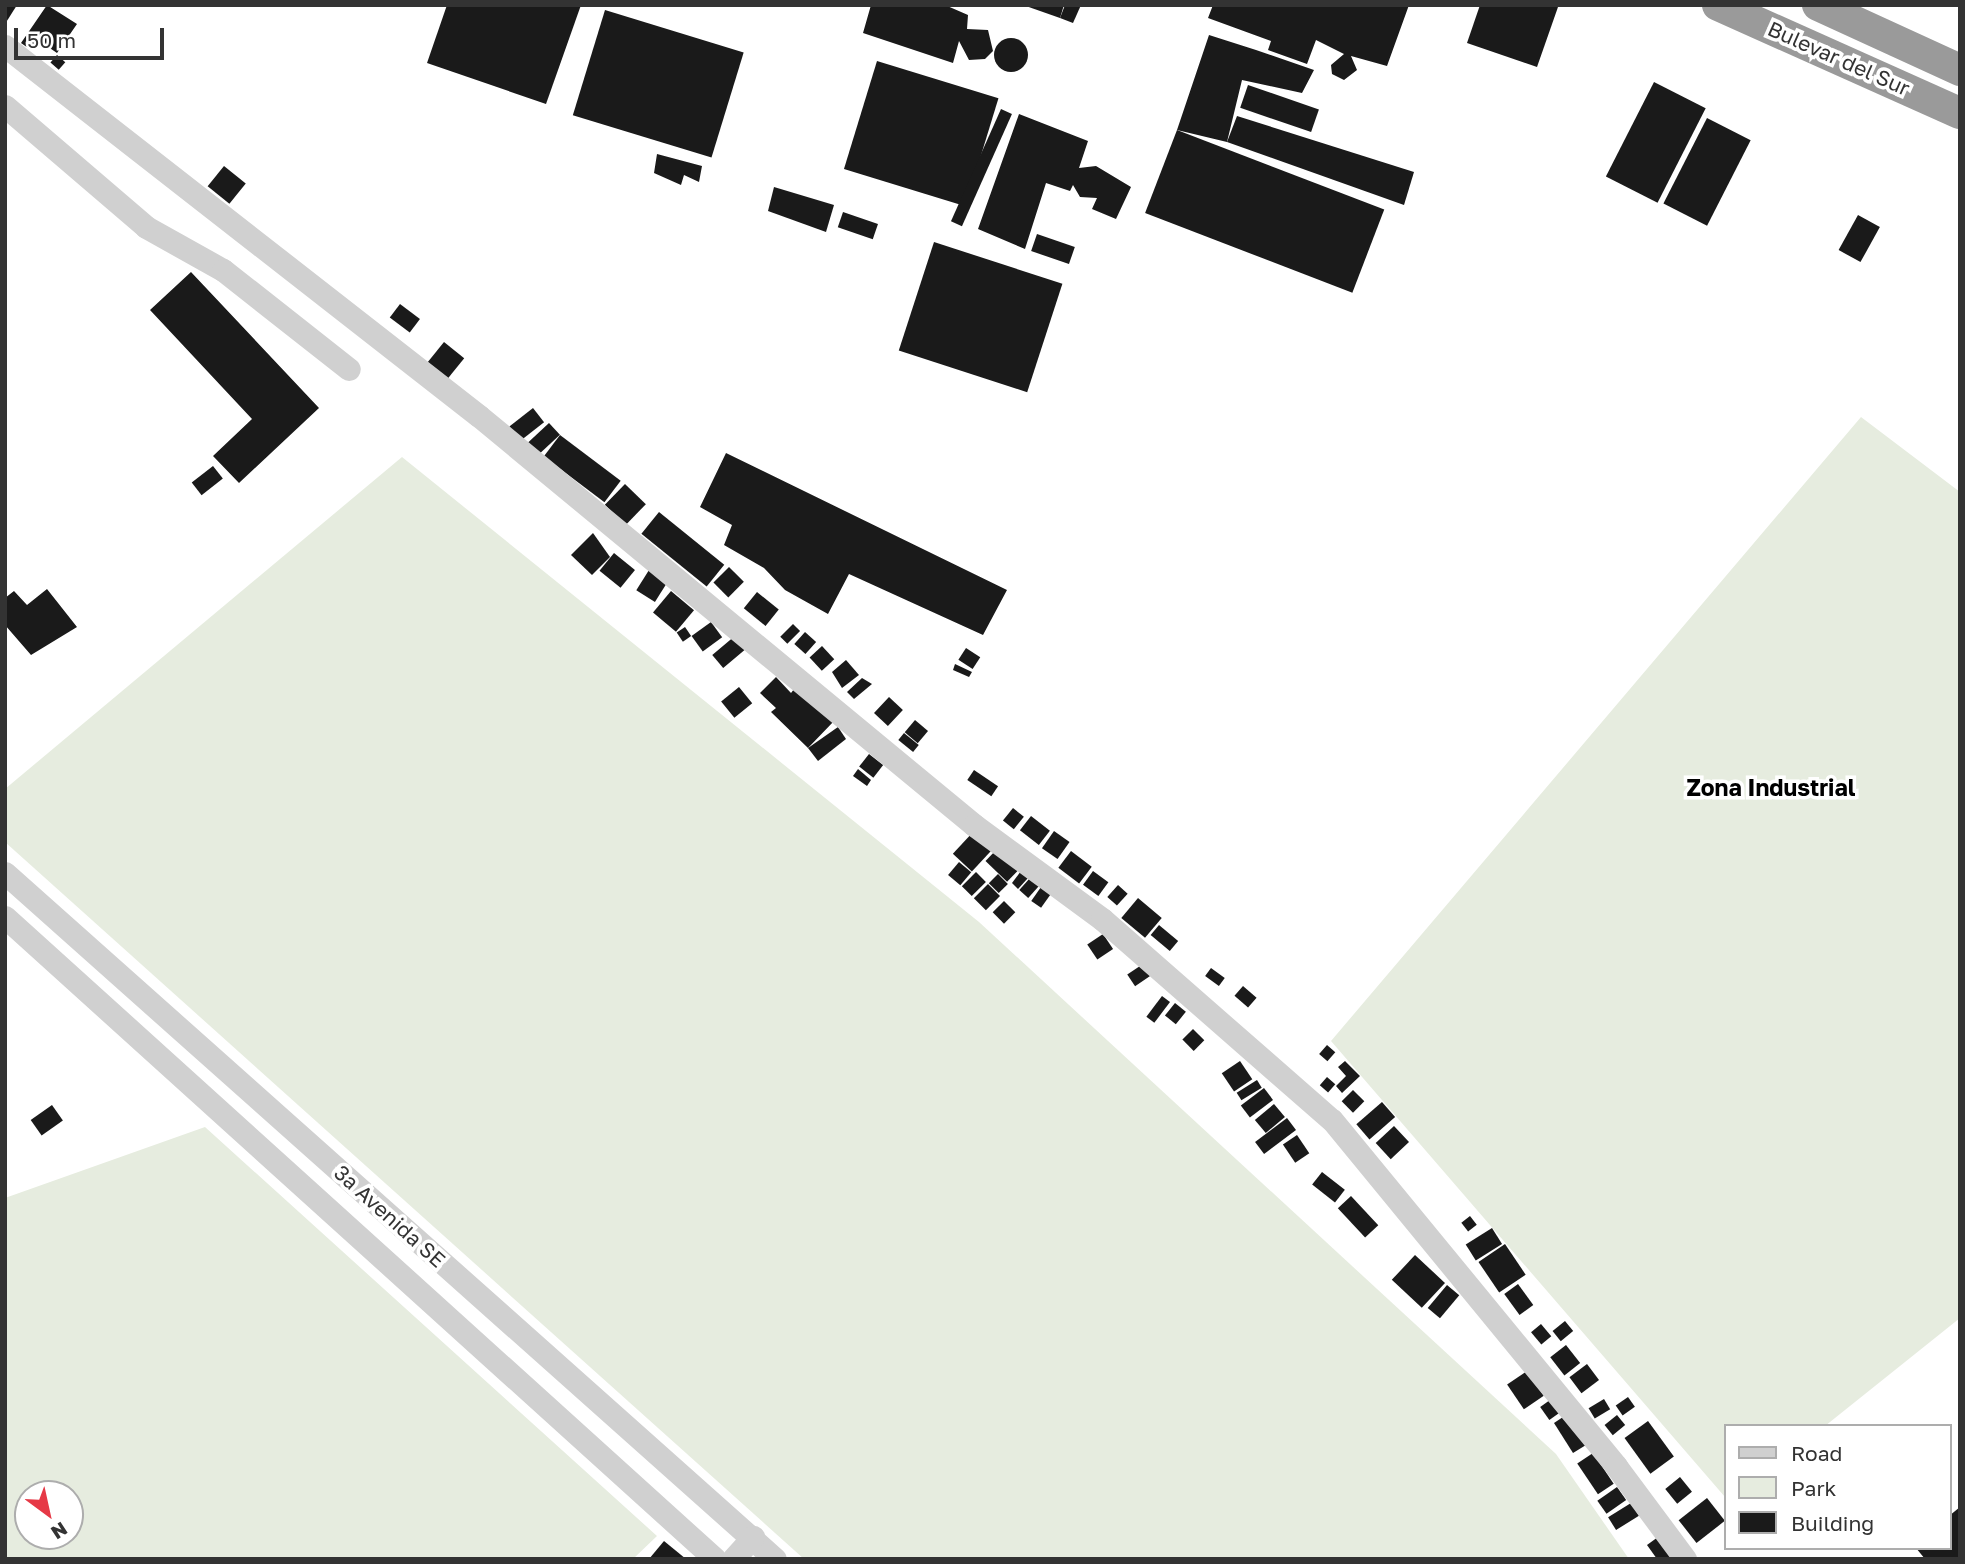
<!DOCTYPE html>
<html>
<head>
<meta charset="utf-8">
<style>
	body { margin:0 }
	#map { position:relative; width:1965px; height:1564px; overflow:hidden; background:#fff; font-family:"Golos Text",sans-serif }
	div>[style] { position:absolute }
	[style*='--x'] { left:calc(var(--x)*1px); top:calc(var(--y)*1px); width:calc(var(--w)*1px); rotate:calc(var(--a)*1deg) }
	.green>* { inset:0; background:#e6ecdf }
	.building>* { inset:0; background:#1a1a1a; transform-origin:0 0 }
	.round { border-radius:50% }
	.minor>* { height:23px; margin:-11.5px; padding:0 11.5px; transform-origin:11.5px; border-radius:11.5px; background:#d0d0d0 }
	.highway>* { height:32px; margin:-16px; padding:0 16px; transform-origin:16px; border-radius:16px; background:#9a9a9a }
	span { translate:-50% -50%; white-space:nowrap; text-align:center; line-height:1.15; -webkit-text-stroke:7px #fff; paint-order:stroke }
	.street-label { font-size:21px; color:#333 }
	.neighbourhood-label { font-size:23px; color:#000; font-weight:700 }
	.frame { position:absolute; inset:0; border:7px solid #333; pointer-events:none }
	.legend { position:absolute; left:1724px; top:1424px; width:228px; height:126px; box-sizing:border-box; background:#fff; border:2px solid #adadad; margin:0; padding:9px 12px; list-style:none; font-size:21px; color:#333 }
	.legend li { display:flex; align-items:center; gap:14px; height:35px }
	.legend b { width:35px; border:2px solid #adadad }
	.north { position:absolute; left:14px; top:1480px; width:70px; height:70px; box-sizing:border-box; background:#fff; border:2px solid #adadad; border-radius:50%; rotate:147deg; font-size:19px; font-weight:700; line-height:28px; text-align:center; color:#333 }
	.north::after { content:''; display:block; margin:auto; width:24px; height:32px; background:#e63946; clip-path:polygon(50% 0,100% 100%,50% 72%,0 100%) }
	.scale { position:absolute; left:14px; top:28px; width:150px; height:32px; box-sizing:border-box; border:4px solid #333; border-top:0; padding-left:9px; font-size:21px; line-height:24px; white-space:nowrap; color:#333; -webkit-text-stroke:5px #fff; paint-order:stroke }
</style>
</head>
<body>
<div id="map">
	<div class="green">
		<div style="clip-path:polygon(1861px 417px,1960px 492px,1960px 1318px,1825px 1426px,1725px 1426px,1725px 1497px,1331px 1041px)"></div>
		<div style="clip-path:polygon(402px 457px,979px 922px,1556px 1454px,1629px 1559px,804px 1559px,5px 842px,5px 789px)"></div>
		<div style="clip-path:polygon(evenodd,205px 1127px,657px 1536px,633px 1559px,5px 1559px,5px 1198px,205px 1127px,70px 1494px,70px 1536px,28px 1536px,28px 1494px,70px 1494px)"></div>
	</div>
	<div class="building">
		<div style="clip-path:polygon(5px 5px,17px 5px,5px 24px)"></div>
		<div style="clip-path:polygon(47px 5px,77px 24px,57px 53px,38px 40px,31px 50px,21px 43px)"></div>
		<div style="clip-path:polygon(447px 5px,581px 5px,546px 104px,427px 63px)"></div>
		<div style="clip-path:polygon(871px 5px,945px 5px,968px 15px,967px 29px,988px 30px,993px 51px,985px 59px,969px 60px,959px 41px,953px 63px,863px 33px)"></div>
		<div style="clip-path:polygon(1023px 5px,1064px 5px,1060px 18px)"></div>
		<div style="clip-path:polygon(1065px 5px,1081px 5px,1073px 23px,1060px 18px)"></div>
		<div style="clip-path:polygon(1213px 5px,1409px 5px,1387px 66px,1351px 56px,1357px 70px,1344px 80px,1332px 74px,1331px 65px,1344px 54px,1316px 40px,1307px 64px,1268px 50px,1271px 41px,1208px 18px)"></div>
		<div style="clip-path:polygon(1480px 5px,1558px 7px,1537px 67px,1467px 43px)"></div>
		<div style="left:605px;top:10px;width:145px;height:110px;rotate:17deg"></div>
		<div style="clip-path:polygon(1209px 35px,1256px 50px,1314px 70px,1302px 93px,1242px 80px,1227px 142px,1177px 130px)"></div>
		<div class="round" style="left:994px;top:38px;width:34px;height:34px"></div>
		<div style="left:57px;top:55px;width:11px;height:10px;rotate:41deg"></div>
		<div style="left:877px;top:61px;width:127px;height:113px;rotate:17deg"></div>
		<div style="left:1654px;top:82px;width:58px;height:106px;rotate:27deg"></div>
		<div style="left:1248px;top:85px;width:75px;height:24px;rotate:19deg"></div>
		<div style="left:1001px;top:109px;width:12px;height:123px;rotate:24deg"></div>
		<div style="clip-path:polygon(1019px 114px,1088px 141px,1079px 168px,1096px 166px,1131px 187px,1116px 219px,1092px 209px,1097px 198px,1080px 197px,1073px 185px,1070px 191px,1046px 183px,1025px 249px,978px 229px)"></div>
		<div style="clip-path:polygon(1237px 116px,1414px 172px,1404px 205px,1227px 142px)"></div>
		<div style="left:1707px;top:118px;width:49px;height:96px;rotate:27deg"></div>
		<div style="left:1177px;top:130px;width:222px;height:89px;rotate:21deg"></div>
		<div style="clip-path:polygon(657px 154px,702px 166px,699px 182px,684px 175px,681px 185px,654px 173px)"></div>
		<div style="left:224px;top:166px;width:28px;height:26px;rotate:39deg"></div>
		<div style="clip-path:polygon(774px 187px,834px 205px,826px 232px,768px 211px)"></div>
		<div style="left:843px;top:212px;width:37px;height:16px;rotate:19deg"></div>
		<div style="left:1858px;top:215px;width:25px;height:40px;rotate:29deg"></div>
		<div style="left:1037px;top:234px;width:40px;height:18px;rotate:19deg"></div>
		<div style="left:934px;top:242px;width:135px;height:114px;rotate:18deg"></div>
		<div style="clip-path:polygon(191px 272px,319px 408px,239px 483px,213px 456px,252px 419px,150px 310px)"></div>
		<div style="left:400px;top:304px;width:25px;height:17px;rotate:37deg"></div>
		<div style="left:444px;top:342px;width:26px;height:26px;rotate:39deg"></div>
		<div style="left:533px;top:408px;width:18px;height:30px;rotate:52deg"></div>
		<div style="left:549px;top:423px;width:16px;height:29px;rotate:47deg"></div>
		<div style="left:560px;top:435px;width:76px;height:27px;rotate:37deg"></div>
		<div style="clip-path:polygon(726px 453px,1007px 590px,983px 635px,849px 574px,828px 614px,785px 590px,764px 568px,724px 545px,732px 525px,700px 507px)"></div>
		<div style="left:213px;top:466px;width:16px;height:27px;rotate:52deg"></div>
		<div style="left:625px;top:484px;width:29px;height:29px;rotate:44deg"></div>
		<div style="left:659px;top:512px;width:84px;height:28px;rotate:39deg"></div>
		<div style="clip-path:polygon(593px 533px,610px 557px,592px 575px,571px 555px)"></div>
		<div style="left:614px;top:553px;width:27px;height:23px;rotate:39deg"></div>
		<div style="left:729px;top:567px;width:21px;height:22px;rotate:45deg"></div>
		<div style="left:649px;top:570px;width:22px;height:24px;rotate:32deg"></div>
		<div style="clip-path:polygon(47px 589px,77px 627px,31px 655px,5px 625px,5px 598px,14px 591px,27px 605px)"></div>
		<div style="left:671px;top:591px;width:30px;height:28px;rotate:40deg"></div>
		<div style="left:757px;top:592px;width:28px;height:21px;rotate:39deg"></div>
		<div style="left:711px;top:622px;width:19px;height:24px;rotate:54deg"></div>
		<div style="left:793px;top:624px;width:10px;height:18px;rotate:45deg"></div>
		<div style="left:685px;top:627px;width:11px;height:10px;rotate:56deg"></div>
		<div style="left:805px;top:632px;width:15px;height:16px;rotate:42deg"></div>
		<div style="left:736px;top:635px;width:17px;height:31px;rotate:50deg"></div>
		<div style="left:822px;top:646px;width:18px;height:17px;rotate:47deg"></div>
		<div style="left:966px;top:648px;width:17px;height:14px;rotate:33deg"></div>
		<div style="clip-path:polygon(846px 660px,859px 675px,842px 688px,832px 672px)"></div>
		<div style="clip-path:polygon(955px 664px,972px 672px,969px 677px,953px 670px)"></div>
		<div style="clip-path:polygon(776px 677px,791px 693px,798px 684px,835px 720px,808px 748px,771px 712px,776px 708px,760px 693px)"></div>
		<div style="clip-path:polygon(862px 678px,872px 684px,854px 699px,847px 692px)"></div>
		<div style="left:739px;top:687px;width:21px;height:23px;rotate:51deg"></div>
		<div style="left:889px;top:697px;width:19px;height:22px;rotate:43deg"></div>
		<div style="left:915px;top:720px;width:17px;height:16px;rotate:40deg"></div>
		<div style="clip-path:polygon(838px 727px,846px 739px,818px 761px,808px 748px)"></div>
		<div style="left:904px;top:733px;width:19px;height:9px;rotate:39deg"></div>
		<div style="left:869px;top:754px;width:18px;height:16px;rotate:38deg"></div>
		<div style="clip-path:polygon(858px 769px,871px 780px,867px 786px,853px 776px)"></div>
		<div style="left:974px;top:770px;width:29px;height:12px;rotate:34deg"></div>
		<div style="left:1013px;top:808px;width:14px;height:16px;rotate:39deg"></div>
		<div style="left:1031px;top:816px;width:24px;height:18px;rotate:38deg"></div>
		<div style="left:974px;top:831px;width:26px;height:31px;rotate:43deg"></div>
		<div style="left:1054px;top:831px;width:19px;height:21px;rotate:35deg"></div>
		<div style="left:998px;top:848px;width:30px;height:18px;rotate:44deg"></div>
		<div style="left:1071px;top:851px;width:26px;height:21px;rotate:37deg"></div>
		<div style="left:959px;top:862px;width:16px;height:17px;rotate:40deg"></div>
		<div style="clip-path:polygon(1021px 871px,1028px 878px,1018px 889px,1012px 883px)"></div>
		<div style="left:1093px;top:871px;width:19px;height:17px;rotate:36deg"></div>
		<div style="left:976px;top:872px;width:14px;height:20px;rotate:45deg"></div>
		<div style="left:998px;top:874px;width:14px;height:13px;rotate:45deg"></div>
		<div style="left:1030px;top:878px;width:12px;height:16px;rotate:42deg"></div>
		<div style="left:988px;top:884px;width:17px;height:20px;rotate:45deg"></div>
		<div style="left:1118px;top:885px;width:13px;height:16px;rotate:42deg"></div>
		<div style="left:1041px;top:887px;width:12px;height:17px;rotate:35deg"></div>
		<div style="left:1138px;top:898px;width:31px;height:26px;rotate:40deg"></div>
		<div style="left:1004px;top:901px;width:16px;height:16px;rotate:45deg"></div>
		<div style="left:1159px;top:925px;width:25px;height:13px;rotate:40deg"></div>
		<div style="left:1103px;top:934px;width:18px;height:19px;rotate:56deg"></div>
		<div style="left:1143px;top:964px;width:14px;height:19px;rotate:56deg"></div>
		<div style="left:1211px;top:968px;width:17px;height:10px;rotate:36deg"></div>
		<div style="left:1243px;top:986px;width:18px;height:13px;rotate:41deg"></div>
		<div style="left:1162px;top:996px;width:10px;height:26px;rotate:37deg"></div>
		<div style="left:1175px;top:1003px;width:14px;height:16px;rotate:39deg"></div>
		<div style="left:1193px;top:1029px;width:16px;height:15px;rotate:45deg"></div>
		<div style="left:1327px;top:1045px;width:11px;height:12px;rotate:41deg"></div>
		<div style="left:1240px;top:1061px;width:22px;height:22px;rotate:56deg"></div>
		<div style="clip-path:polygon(1345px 1061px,1360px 1076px,1342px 1093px,1336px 1086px,1346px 1076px,1338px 1067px)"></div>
		<div style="left:1327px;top:1077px;width:11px;height:11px;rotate:41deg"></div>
		<div style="left:1257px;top:1080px;width:9px;height:24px;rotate:58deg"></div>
		<div style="left:1264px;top:1088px;width:15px;height:29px;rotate:53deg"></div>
		<div style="left:1353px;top:1090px;width:16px;height:16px;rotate:45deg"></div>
		<div style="left:1382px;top:1102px;width:20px;height:34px;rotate:49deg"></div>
		<div style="left:1274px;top:1104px;width:17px;height:25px;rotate:50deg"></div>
		<div style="left:52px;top:1105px;width:19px;height:26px;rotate:55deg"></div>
		<div style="left:1287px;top:1118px;width:15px;height:40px;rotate:53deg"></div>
		<div style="left:1394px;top:1126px;width:22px;height:25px;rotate:47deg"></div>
		<div style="left:1297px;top:1135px;width:22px;height:17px;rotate:56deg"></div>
		<div style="left:1322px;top:1172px;width:29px;height:16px;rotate:38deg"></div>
		<div style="left:1351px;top:1196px;width:40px;height:18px;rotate:47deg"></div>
		<div style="left:1470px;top:1216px;width:11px;height:11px;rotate:52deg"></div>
		<div style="left:1492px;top:1228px;width:19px;height:31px;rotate:58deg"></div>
		<div style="left:1505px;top:1244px;width:37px;height:32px;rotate:56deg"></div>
		<div style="left:1415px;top:1255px;width:41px;height:34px;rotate:43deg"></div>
		<div style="left:1518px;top:1284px;width:26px;height:17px;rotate:54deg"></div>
		<div style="left:1447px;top:1285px;width:16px;height:30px;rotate:40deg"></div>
		<div style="left:1565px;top:1321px;width:13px;height:16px;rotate:51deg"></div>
		<div style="left:1541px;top:1324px;width:16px;height:13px;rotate:50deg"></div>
		<div style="left:1566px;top:1345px;width:23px;height:20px;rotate:52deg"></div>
		<div style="left:1587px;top:1364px;width:20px;height:22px;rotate:53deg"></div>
		<div style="left:1527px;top:1371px;width:30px;height:24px;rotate:56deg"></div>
		<div style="left:1628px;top:1397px;width:12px;height:15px;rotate:55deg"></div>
		<div style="left:1604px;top:1399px;width:12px;height:18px;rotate:59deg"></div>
		<div style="left:1550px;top:1400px;width:16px;height:12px;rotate:55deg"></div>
		<div style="left:1617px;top:1415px;width:13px;height:16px;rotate:51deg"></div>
		<div style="clip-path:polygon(1563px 1417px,1586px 1445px,1573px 1453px,1554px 1423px)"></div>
		<div style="left:1648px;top:1421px;width:44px;height:29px;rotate:54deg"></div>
		<div style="left:1593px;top:1453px;width:37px;height:19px;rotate:56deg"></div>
		<div style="left:1680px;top:1477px;width:19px;height:19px;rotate:51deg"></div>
		<div style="left:1617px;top:1487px;width:16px;height:24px;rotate:55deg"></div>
		<div style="left:1707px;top:1498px;width:29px;height:36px;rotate:52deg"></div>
		<div style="left:1631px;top:1503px;width:15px;height:27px;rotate:58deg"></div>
		<div style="clip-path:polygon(1960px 1507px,1960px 1559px,1925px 1559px,1916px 1548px,1949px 1548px,1949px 1516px)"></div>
		<div style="clip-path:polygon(1658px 1537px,1673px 1559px,1657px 1559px,1647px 1545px)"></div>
		<div style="clip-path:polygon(664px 1541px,686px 1559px,649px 1559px)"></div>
	</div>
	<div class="minor">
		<div style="--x:5;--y:46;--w:601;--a:37.98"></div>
		<div style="--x:479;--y:416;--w:642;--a:39.57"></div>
		<div style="--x:974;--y:825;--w:159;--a:36.3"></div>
		<div style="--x:1102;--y:919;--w:305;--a:41.2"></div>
		<div style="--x:1332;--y:1120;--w:448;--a:50.6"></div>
		<div style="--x:1616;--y:1466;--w:116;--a:53.4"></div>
		<div style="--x:5;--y:106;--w:186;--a:40.6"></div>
		<div style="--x:146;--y:227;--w:88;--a:29.2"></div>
		<div style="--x:223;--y:270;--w:160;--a:38.2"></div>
		<div style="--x:5;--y:873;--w:1031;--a:41.7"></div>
		<div style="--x:5;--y:917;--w:957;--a:42.12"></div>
		<div style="--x:733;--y:1559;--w:30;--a:-48"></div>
	</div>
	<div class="highway">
		<div style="--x:1718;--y:5;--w:265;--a:24.1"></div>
		<div style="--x:1818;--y:5;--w:156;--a:24.6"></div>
	</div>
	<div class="street-label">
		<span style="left:1839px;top:58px;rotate:24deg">Bulevar del Sur</span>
		<span style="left:390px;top:1216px;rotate:42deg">3a Avenida SE</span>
	</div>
	<div class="neighbourhood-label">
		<span style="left:1771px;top:787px">Zona Industrial</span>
	</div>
	<div class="frame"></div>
	<ul class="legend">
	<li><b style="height:9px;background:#d0d0d0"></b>Road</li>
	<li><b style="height:19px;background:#e6ecdf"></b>Park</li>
	<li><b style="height:19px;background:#1a1a1a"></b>Building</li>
	</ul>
	<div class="north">N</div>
	<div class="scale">50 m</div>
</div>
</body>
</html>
